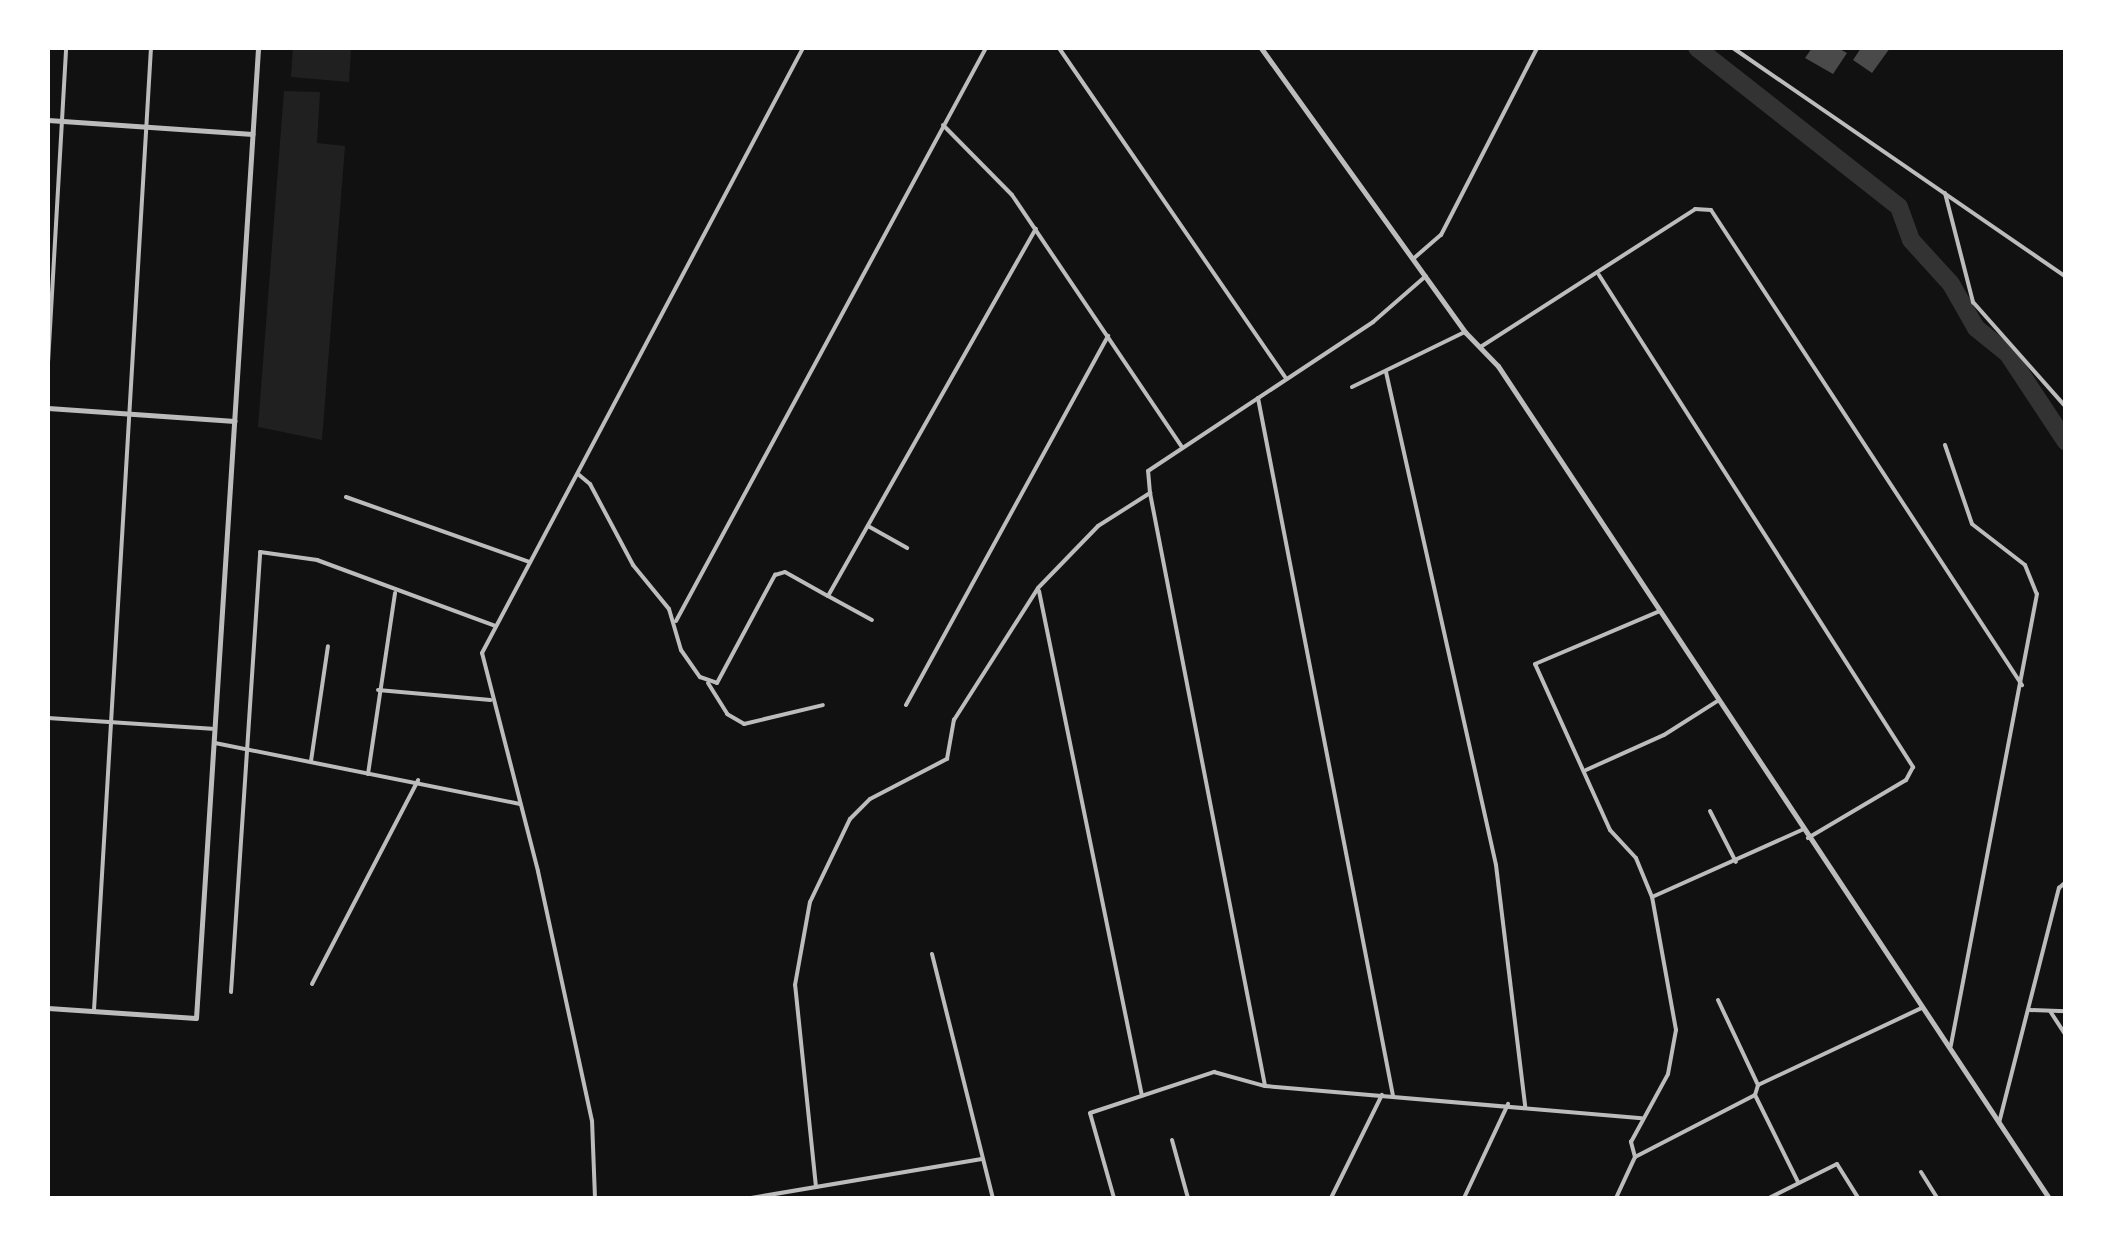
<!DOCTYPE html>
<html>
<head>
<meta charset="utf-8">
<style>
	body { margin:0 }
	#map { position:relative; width:2113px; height:1246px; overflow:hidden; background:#111; font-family:"Exo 2",sans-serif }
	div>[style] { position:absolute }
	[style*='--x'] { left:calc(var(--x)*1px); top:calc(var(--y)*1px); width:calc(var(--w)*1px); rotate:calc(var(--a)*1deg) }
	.green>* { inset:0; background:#202020 }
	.river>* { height:18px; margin:-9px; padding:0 9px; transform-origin:9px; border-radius:9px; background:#333 }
	.building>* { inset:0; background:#4a4a4a }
	.minor>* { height:4px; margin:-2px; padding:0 2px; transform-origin:2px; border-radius:2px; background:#bcbcbc }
	.tertiary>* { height:5px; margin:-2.5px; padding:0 2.5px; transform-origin:2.5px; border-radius:2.5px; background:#bcbcbc }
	span { translate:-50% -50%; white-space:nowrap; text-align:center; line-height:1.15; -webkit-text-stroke:9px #fff; paint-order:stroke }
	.frame { position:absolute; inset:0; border:50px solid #fff; pointer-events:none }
</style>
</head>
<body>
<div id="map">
	<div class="green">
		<div style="clip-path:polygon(293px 48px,351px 48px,349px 82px,291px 77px)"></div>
		<div style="clip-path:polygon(284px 91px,320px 92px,317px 143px,345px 146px,322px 440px,258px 427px)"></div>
	</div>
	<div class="river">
		<div style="--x:1697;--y:48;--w:257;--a:38.2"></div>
		<div style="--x:1899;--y:207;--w:35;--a:70"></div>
		<div style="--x:1911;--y:240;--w:59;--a:47.7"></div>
		<div style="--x:1951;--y:284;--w:51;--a:60.4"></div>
		<div style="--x:1976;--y:328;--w:41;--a:39.1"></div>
		<div style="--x:2008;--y:354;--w:105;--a:56.6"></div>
	</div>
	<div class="building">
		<div style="clip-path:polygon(1812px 48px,1838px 48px,1847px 53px,1833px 74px,1805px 58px)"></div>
		<div style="clip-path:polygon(1861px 48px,1890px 48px,1872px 73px,1853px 60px)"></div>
	</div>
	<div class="minor">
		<div style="--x:1059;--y:48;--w:399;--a:55.5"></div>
		<div style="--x:1733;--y:48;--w:404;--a:34.5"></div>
		<div style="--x:943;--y:125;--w:98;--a:45.4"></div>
		<div style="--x:1012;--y:195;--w:304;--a:56"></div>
		<div style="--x:1945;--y:193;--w:113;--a:75.6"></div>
		<div style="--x:1973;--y:302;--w:140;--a:48.5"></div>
		<div style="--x:1413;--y:259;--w:37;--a:-41"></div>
		<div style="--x:1441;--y:235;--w:210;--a:-62.8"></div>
		<div style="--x:1599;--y:275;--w:584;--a:57.45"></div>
		<div style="--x:1913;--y:767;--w:15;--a:118"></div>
		<div style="--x:1906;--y:780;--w:114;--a:149.4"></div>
		<div style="--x:1482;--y:346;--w:253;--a:-32.7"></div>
		<div style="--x:1695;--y:209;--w:16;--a:4"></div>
		<div style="--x:1711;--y:210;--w:568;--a:56.79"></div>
		<div style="--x:48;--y:363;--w:316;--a:-86.7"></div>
		<div style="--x:1386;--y:372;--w:505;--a:77.42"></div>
		<div style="--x:1496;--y:865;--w:243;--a:83.1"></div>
		<div style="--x:1352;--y:387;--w:126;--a:-26"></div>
		<div style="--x:1258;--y:398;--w:711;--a:79.05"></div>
		<div style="--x:1945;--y:445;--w:83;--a:71.1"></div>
		<div style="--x:1972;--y:524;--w:67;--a:37.7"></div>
		<div style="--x:2025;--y:565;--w:31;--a:68"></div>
		<div style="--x:2037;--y:594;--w:460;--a:100.8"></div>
		<div style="--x:578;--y:474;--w:16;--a:40"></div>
		<div style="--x:590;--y:484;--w:92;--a:62"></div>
		<div style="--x:633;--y:565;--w:57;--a:50.7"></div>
		<div style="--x:669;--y:609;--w:43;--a:73.7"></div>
		<div style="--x:681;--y:650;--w:33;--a:55"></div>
		<div style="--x:700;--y:677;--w:18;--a:19"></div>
		<div style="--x:717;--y:683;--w:123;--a:-61.8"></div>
		<div style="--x:775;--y:575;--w:10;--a:-17"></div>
		<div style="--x:785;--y:572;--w:49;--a:29.2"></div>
		<div style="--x:828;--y:596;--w:422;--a:-60.5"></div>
		<div style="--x:1150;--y:493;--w:604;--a:79.02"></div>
		<div style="--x:346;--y:497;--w:195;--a:19.5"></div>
		<div style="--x:868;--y:526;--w:45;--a:29.4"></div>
		<div style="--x:1039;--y:591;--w:515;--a:78.47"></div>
		<div style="--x:828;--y:596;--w:50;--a:28.6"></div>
		<div style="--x:676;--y:621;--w:651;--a:-61.59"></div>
		<div style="--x:708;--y:683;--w:36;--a:58"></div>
		<div style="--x:727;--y:714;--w:20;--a:30"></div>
		<div style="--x:744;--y:724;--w:81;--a:-13.5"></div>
		<div style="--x:378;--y:690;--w:113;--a:5.1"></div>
		<div style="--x:906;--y:705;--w:421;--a:-61.3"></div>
		<div style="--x:48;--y:718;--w:164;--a:3.8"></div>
		<div style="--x:215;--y:743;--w:311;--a:11.3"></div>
		<div style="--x:311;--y:761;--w:116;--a:-81.6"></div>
		<div style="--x:1586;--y:770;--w:85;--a:-24.2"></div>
		<div style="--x:1664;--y:735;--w:65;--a:-32.5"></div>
		<div style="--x:368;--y:774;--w:183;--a:-81.5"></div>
		<div style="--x:1710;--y:811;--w:57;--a:63"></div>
		<div style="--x:1652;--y:897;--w:164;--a:-24.1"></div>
		<div style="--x:932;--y:954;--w:252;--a:76"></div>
		<div style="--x:312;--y:984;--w:230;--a:-62.5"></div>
		<div style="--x:231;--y:992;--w:441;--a:-86.2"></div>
		<div style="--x:260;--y:552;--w:58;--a:8"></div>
		<div style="--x:317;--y:560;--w:190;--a:20.3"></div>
		<div style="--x:1718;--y:1000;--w:94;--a:64.8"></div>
		<div style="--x:94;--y:1010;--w:964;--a:-86.61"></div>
		<div style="--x:2030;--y:1010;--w:36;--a:2"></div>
		<div style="--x:2050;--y:1011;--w:30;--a:57"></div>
		<div style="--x:1755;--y:1095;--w:97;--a:63.7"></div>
		<div style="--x:1999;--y:1123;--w:243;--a:-75.7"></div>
		<div style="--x:2059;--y:888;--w:9;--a:-41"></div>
		<div style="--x:1172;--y:1140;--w:60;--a:74.6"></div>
		<div style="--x:1635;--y:1157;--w:135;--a:-27.3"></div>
		<div style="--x:1755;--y:1095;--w:10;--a:-73"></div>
		<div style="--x:1758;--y:1085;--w:181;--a:-25.2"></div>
		<div style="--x:1921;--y:1172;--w:31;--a:58"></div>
		<div style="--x:816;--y:1187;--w:203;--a:-95.9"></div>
		<div style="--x:795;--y:985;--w:84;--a:-79.8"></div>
		<div style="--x:810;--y:902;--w:92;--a:-64.3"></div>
		<div style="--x:850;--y:819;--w:28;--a:-45"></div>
		<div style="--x:870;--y:799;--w:87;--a:-27.5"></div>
		<div style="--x:947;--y:759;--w:40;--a:-80"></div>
		<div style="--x:954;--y:720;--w:156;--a:-57.5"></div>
		<div style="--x:1038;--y:588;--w:86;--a:-45.9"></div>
		<div style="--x:1098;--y:526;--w:62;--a:-32.4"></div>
		<div style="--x:1150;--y:493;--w:22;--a:-95"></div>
		<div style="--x:1148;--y:471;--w:270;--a:-33.5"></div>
		<div style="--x:1373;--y:322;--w:70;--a:-41"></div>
		<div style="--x:595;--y:1198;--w:77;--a:-92.2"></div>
		<div style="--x:592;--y:1121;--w:256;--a:-102.2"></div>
		<div style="--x:538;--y:871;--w:225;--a:-104.4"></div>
		<div style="--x:482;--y:653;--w:685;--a:-62.05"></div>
		<div style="--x:751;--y:1198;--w:234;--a:-9.6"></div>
		<div style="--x:1114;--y:1198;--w:88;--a:-105.8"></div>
		<div style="--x:1090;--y:1113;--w:131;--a:-18.3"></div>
		<div style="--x:1214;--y:1072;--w:53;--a:15.4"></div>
		<div style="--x:1265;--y:1086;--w:378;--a:4.9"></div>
		<div style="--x:1331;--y:1198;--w:115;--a:-63.7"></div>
		<div style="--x:1464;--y:1198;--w:104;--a:-64.9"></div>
		<div style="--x:1616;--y:1198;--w:45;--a:-65.1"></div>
		<div style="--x:1635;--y:1157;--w:16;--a:-105"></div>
		<div style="--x:1631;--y:1142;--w:77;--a:-61.4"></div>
		<div style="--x:1668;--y:1074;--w:45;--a:-79.7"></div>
		<div style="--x:1676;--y:1030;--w:135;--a:-100.2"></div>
		<div style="--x:1652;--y:897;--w:42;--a:-112.3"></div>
		<div style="--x:1636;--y:858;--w:38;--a:-133"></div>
		<div style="--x:1610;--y:830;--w:182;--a:-114.3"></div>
		<div style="--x:1535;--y:664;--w:136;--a:-23"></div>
		<div style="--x:1769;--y:1198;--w:76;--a:-26.6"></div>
		<div style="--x:1837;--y:1164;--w:40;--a:58"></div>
	</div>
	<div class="tertiary">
		<div style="--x:1261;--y:48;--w:350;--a:54.3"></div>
		<div style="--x:1465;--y:332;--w:47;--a:45.9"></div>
		<div style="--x:1498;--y:366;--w:998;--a:56.49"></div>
		<div style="--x:48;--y:120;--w:205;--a:3.9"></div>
		<div style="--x:48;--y:408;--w:187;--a:4"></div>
		<div style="--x:48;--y:1008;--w:148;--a:3.9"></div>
		<div style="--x:196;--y:1018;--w:972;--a:-86.34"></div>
	</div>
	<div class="frame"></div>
</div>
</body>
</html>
